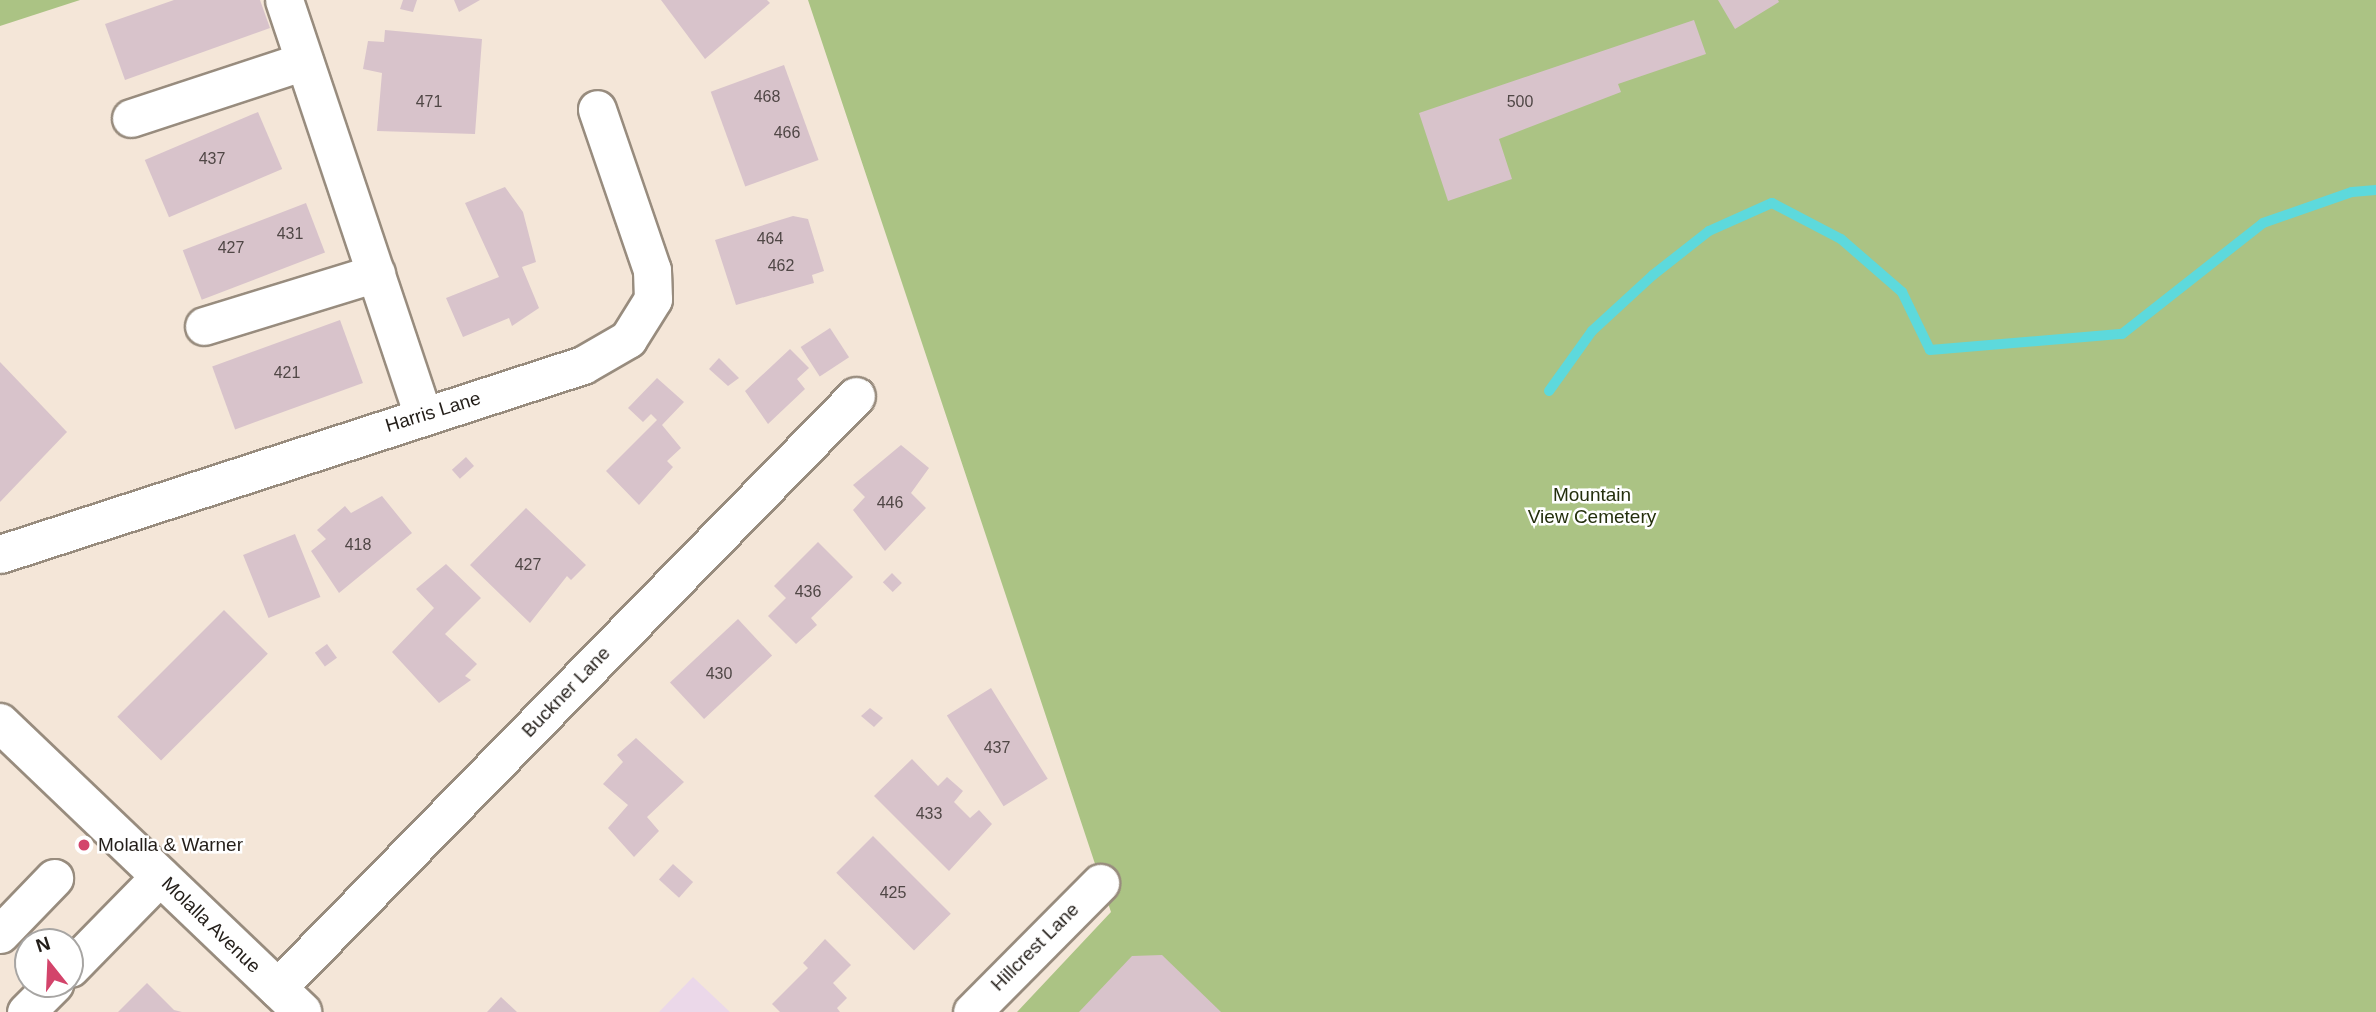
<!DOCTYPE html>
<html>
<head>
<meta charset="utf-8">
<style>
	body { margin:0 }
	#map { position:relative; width:2376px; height:1012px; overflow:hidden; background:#f4e6d8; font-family:Arial,sans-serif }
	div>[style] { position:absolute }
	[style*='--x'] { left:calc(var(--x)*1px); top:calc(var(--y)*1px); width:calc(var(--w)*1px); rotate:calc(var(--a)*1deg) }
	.commercial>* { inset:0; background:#ebd8e9 }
	.green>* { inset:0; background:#abc384 }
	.stream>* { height:10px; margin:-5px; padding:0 5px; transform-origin:5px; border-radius:5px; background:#5dd9dc }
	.building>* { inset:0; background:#d8c3cb; transform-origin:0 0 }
	.roads { filter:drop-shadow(2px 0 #988c7e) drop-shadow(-2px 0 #988c7e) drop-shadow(0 2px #988c7e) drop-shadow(0 -2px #988c7e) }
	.minor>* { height:37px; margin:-18.5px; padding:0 18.5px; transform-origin:18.5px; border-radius:18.5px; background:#fff }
	.major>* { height:38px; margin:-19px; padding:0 19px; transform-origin:19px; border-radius:19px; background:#fff }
	.dots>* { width:19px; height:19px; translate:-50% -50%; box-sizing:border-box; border:4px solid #fff; border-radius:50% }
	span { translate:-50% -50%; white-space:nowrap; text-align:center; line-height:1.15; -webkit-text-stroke:5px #fff; paint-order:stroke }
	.number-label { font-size:16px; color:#504746 }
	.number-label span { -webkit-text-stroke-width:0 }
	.street-label { font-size:19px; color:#231e19 }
	.park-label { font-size:19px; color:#242f0d }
	.poi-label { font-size:19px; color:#231e19 }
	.left { translate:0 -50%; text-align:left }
	.north { position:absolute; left:14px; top:928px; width:70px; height:70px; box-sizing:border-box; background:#fff; border:2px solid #a7a5a3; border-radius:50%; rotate:342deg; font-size:19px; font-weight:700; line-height:28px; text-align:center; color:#231e19 }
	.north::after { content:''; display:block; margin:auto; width:24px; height:32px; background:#d3446b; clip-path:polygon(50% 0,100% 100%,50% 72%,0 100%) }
</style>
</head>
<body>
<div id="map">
	<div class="commercial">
		<div style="clip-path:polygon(693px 977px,730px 1012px,659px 1012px)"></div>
	</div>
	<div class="green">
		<div style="clip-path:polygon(0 0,80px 0,0 26px)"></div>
		<div style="clip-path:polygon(808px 0,2376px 0,2376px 1012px,1017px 1012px,1111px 912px)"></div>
	</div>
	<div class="stream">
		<div style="--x:1549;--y:391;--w:74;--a:-54.4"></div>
		<div style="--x:1592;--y:331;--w:83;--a:-42.6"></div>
		<div style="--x:1653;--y:275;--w:71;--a:-38.2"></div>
		<div style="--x:1709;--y:231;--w:69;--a:-24"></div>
		<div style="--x:1772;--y:203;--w:78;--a:27.6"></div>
		<div style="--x:1841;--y:239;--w:81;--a:41"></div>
		<div style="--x:1902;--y:292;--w:64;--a:64.2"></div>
		<div style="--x:1930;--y:350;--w:193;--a:-4.8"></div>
		<div style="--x:2122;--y:334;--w:179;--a:-38.2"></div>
		<div style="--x:2263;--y:223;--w:94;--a:-19.2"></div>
		<div style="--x:2352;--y:192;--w:24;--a:-5"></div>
	</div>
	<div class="building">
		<div style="clip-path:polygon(174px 0,260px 0,270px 28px,125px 80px,105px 24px)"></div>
		<div style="clip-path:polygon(403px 0,417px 0,413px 12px,400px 9px)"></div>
		<div style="clip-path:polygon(454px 0,480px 0,459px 12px)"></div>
		<div style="clip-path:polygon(661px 0,767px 0,770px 3px,705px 59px)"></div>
		<div style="clip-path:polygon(1718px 0,1778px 0,1779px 2px,1735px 29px)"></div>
		<div style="clip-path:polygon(1694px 20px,1706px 54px,1618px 84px,1621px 92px,1499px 139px,1512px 179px,1448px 201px,1419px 113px)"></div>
		<div style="clip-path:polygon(385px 30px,482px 39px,475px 134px,377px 131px,382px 73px,363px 69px,368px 41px,384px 42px)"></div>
		<div style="left:784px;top:65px;width:101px;height:78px;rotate:70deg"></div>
		<div style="left:258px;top:112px;width:62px;height:123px;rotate:67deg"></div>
		<div style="clip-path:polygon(505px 187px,523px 212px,536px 262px,522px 267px,539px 308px,512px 326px,509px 318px,463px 337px,446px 298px,499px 277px,465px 203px)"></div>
		<div style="left:306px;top:203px;width:53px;height:132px;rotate:69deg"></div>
		<div style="clip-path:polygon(793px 216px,808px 219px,824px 271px,812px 275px,814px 283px,736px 305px,715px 240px)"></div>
		<div style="left:340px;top:320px;width:67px;height:136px;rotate:70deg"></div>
		<div style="left:830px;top:328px;width:35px;height:35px;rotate:57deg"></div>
		<div style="clip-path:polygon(790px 349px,809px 368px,797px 379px,805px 389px,768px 424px,745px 391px)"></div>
		<div style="clip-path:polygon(719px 358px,739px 378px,728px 386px,709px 369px)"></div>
		<div style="clip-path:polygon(0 362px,67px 432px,0 502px)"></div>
		<div style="clip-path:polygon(657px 378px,684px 402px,662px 425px,681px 448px,667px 461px,673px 467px,639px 505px,606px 471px,657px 420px,651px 414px,643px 422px,628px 408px)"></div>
		<div style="clip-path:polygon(901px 445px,929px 468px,911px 493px,926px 508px,885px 551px,853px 510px,865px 497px,853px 485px)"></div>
		<div style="left:466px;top:457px;width:12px;height:19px;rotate:48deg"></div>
		<div style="clip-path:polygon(382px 496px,412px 533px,339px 593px,311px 551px,326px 539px,317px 530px,345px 506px,351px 513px)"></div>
		<div style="clip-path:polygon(526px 508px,586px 565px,571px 580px,567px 576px,530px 623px,470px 565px)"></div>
		<div style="left:295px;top:534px;width:68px;height:56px;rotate:68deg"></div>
		<div style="clip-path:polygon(818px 542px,853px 577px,811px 618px,817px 625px,796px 644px,768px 616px,786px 598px,774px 586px)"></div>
		<div style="clip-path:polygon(446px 564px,481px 598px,445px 634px,477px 664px,465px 676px,471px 680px,439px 703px,392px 652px,434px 608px,416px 589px)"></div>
		<div style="left:892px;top:573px;width:14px;height:13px;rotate:45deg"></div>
		<div style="left:224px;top:610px;width:62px;height:151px;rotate:45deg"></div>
		<div style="left:738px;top:619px;width:50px;height:93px;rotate:47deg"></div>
		<div style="left:327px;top:644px;width:17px;height:15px;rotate:54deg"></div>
		<div style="left:991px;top:688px;width:107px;height:52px;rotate:58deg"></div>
		<div style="clip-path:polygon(870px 708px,883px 718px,874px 727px,861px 716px)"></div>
		<div style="clip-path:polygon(636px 738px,684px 782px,647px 817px,659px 831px,634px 857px,608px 828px,628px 805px,603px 784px,623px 762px,617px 755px)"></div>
		<div style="clip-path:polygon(912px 759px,938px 786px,947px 777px,963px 791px,954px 802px,970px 818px,979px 810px,992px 824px,949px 871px,874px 796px)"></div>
		<div style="left:873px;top:836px;width:110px;height:52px;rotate:45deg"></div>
		<div style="left:673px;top:864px;width:27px;height:21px;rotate:42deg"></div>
		<div style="clip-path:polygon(825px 939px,851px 965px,833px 983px,847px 998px,837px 1008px,840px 1012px,780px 1012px,772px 1004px,808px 968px,803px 963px)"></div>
		<div style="clip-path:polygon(1162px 955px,1221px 1012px,1079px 1012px,1132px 956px)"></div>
		<div style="clip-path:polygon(147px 983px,174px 1010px,182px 1012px,118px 1012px)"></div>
		<div style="clip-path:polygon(501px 997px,517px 1012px,487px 1012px)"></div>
	</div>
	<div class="roads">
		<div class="minor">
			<div style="--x:284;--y:0;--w:438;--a:71.5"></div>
			<div style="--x:131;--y:118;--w:182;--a:-18.2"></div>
			<div style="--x:204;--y:326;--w:180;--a:-17.1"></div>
			<div style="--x:0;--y:554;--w:613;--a:-17.96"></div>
			<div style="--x:583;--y:365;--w:52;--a:-30"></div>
			<div style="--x:628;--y:339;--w:47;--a:-58"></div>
			<div style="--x:653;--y:299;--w:29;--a:-92"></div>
			<div style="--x:652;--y:270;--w:170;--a:-108.9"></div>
			<div style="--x:0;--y:934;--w:78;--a:-46"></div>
			<div style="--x:70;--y:968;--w:129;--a:-45.6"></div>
			<div style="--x:277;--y:988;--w:828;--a:-45.64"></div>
			<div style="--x:26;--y:1012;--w:40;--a:-45"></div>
			<div style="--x:972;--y:1012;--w:182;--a:-45.2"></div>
		</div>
		<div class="major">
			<div style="--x:0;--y:723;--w:418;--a:43.7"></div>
		</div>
	</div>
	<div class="dots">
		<div style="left:84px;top:845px;background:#d3446b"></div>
	</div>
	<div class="number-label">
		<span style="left:767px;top:97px">468</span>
		<span style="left:429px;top:102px">471</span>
		<span style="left:1520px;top:102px">500</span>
		<span style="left:787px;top:133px">466</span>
		<span style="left:212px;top:159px">437</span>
		<span style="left:290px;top:234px">431</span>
		<span style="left:770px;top:239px">464</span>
		<span style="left:231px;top:248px">427</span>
		<span style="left:781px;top:266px">462</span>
		<span style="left:287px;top:373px">421</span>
		<span style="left:890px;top:503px">446</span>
		<span style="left:358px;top:545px">418</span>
		<span style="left:528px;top:565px">427</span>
		<span style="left:808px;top:592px">436</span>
		<span style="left:719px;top:674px">430</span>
		<span style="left:997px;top:748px">437</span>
		<span style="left:929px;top:814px">433</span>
		<span style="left:893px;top:893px">425</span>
	</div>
	<div class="street-label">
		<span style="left:433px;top:412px;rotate:-17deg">Harris Lane</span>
		<span style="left:566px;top:692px;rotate:-46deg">Buckner Lane</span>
		<span style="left:211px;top:925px;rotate:44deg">Molalla Avenue</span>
		<span style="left:1035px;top:947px;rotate:-45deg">Hillcrest Lane</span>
	</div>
	<div class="park-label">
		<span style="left:1592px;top:506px">Mountain<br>View Cemetery</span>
	</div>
	<div class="poi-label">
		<span class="left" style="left:98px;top:845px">Molalla &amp; Warner</span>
	</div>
	<div class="north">N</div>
</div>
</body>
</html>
